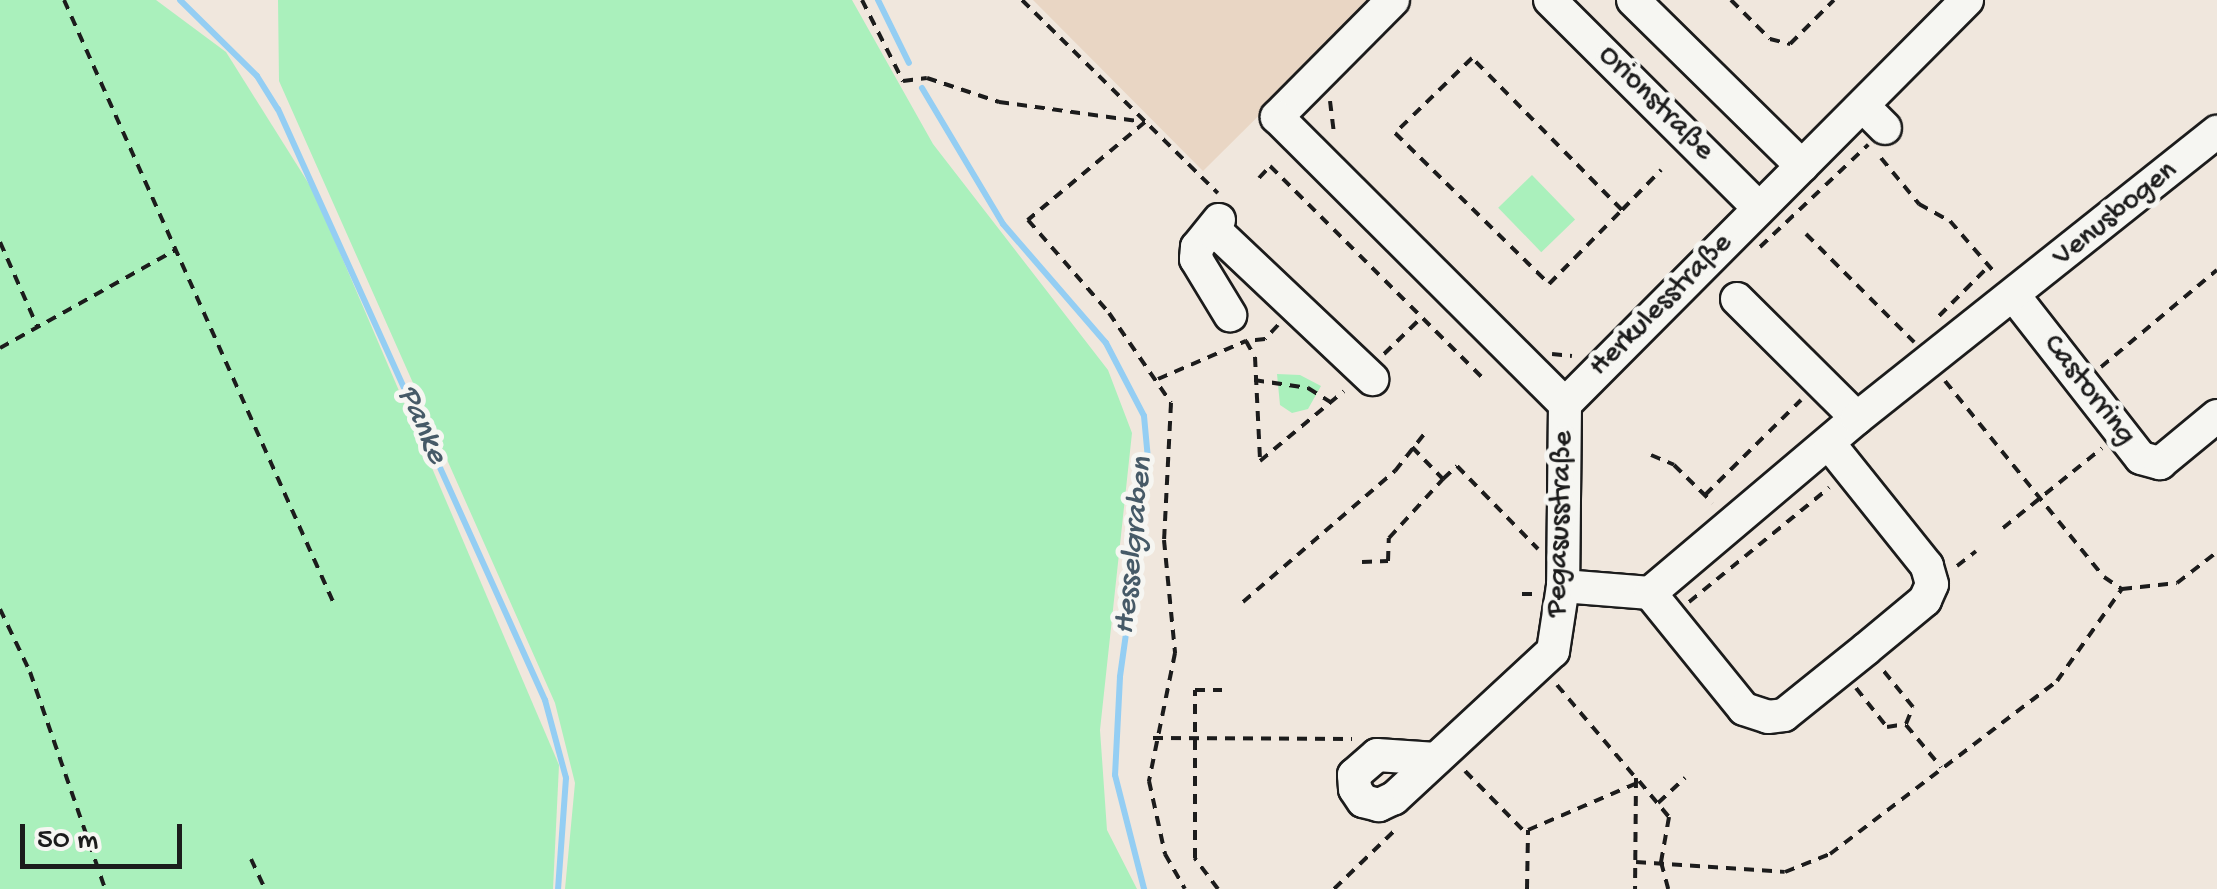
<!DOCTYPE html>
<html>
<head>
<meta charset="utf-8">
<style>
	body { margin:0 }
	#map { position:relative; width:2217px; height:889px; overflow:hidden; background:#f0e7dd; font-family:"Gochi Hand",sans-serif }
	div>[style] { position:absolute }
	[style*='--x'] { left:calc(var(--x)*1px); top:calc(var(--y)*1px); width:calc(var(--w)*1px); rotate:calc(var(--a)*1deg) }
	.built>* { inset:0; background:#e9d6c4 }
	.green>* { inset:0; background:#aaf0bc; transform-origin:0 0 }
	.stream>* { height:6px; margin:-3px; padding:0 3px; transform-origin:3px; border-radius:3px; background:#94cef3 }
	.path>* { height:4px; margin-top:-2px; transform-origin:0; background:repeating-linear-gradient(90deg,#1c1c1c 0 10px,transparent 0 18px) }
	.roads { filter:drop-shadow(2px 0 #1c1c1c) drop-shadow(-2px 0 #1c1c1c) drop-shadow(0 2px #1c1c1c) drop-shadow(0 -2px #1c1c1c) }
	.minor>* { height:32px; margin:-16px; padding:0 16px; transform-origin:16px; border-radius:16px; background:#f6f6f2 }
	span { translate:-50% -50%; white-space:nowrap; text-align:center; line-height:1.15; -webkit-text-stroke:10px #f6f6f2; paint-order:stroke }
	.street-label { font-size:30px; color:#1c1c1c }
	.water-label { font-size:32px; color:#465a67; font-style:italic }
	.scale { position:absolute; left:20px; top:824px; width:162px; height:45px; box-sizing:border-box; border:5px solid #1c1c1c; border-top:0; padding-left:12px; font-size:30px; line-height:35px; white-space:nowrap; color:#1c1c1c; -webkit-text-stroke:8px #f6f6f2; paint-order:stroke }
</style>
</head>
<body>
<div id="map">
	<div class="built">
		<div style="clip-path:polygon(1033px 0,1375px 0,1203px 171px)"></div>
	</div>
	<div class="green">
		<div style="clip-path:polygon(0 0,156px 0,226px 52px,314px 192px,559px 765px,553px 889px,0 889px)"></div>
		<div style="clip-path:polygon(278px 0,852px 0,933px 144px,1108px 370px,1132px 433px,1100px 730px,1107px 830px,1137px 889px,565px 889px,575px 783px,555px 703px,279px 81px)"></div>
		<div style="left:1532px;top:175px;width:62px;height:47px;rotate:46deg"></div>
		<div style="clip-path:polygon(1277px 374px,1300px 375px,1321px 386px,1308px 409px,1292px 413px,1280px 405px)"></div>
	</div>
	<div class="stream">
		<div style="--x:180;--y:0;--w:108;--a:44.6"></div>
		<div style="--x:257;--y:76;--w:39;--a:58"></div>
		<div style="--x:278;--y:109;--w:649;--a:65.69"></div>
		<div style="--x:545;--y:700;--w:81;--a:74.9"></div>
		<div style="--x:566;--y:778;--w:111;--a:94.1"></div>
		<div style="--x:878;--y:0;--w:70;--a:63.8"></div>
		<div style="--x:922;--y:88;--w:158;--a:59.2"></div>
		<div style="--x:1003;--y:224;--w:157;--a:49.1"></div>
		<div style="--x:1106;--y:343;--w:82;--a:62.5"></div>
		<div style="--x:1144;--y:416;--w:54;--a:84.7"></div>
		<div style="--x:1149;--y:470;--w:209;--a:98"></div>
		<div style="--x:1120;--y:677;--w:98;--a:92.9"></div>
		<div style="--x:1115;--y:775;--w:118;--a:75.7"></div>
	</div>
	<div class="path">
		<div style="--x:64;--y:0;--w:664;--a:65.91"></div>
		<div style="--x:862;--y:0;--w:91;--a:63.2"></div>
		<div style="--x:903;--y:81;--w:24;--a:-7"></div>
		<div style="--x:927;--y:78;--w:76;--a:18.4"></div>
		<div style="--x:999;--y:102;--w:147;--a:7.8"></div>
		<div style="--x:1022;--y:0;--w:275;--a:44.6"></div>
		<div style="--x:1731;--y:0;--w:55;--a:45"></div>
		<div style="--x:1770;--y:39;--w:21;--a:14"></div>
		<div style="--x:1790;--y:44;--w:62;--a:-45"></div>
		<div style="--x:1330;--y:101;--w:34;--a:83"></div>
		<div style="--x:1145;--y:122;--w:153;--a:140.1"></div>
		<div style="--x:1028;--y:220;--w:123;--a:48.9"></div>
		<div style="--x:1109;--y:313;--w:109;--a:55.4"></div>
		<div style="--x:1171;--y:403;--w:137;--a:92.9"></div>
		<div style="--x:1164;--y:540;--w:114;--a:84.4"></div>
		<div style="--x:1175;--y:653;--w:131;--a:101.5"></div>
		<div style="--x:1149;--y:781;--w:75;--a:77.6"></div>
		<div style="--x:1165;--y:854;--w:40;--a:60.3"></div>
		<div style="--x:1881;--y:158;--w:60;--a:50.4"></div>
		<div style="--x:1919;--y:204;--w:35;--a:29"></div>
		<div style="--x:1950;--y:221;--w:69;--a:49.1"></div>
		<div style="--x:1259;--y:178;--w:16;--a:-47"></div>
		<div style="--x:1270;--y:166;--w:301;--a:44.9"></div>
		<div style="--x:1622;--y:210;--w:214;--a:-134.6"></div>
		<div style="--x:1472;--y:58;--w:107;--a:135.8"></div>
		<div style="--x:1395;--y:133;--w:216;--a:44.4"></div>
		<div style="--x:1549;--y:284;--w:104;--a:-45.4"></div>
		<div style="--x:1622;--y:210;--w:56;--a:-45.7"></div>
		<div style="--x:1806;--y:234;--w:153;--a:45"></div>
		<div style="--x:0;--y:242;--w:94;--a:66.2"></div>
		<div style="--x:1760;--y:247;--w:149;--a:-43.4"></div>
		<div style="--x:1939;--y:316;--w:69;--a:-45"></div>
		<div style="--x:1278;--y:325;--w:19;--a:133"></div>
		<div style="--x:1265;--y:339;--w:19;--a:174"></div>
		<div style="--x:1246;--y:341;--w:18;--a:61"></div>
		<div style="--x:1255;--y:357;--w:104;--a:87.2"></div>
		<div style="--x:1260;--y:461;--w:109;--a:-39.8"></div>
		<div style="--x:0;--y:348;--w:201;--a:-29.2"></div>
		<div style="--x:1384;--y:354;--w:53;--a:-44.2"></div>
		<div style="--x:1552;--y:354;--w:20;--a:6"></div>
		<div style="--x:2101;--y:367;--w:151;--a:-39.9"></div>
		<div style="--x:1158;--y:379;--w:96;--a:-23.4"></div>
		<div style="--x:1254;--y:380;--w:55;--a:8.4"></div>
		<div style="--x:1308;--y:388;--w:28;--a:32"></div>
		<div style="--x:1945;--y:381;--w:252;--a:51"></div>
		<div style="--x:2104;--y:577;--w:22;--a:34"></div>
		<div style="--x:2122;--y:589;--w:55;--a:-6.2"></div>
		<div style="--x:2177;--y:583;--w:51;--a:-37.8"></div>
		<div style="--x:1412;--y:447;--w:45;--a:45.9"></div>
		<div style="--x:1443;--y:479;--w:19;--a:-43"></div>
		<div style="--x:1457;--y:466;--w:116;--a:45.7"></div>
		<div style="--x:1651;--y:455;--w:25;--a:23"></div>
		<div style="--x:1674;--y:465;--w:54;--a:44.3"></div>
		<div style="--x:1705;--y:495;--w:135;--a:-44.7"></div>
		<div style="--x:2003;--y:528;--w:127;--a:-38.9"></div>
		<div style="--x:1362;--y:562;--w:26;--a:-2"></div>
		<div style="--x:1388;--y:561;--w:23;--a:-88"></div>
		<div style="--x:1389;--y:538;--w:80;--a:-47.5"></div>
		<div style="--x:1957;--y:566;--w:24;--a:-38"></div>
		<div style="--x:1522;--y:594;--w:15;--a:0"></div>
		<div style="--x:1243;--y:602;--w:201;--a:-40.8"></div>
		<div style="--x:1395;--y:471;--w:48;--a:-51.7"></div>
		<div style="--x:1689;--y:602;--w:181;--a:-39.2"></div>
		<div style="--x:0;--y:609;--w:70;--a:64.5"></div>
		<div style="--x:30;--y:672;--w:230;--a:70.9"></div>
		<div style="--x:1557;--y:685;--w:122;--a:49.7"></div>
		<div style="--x:1636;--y:778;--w:111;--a:90.5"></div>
		<div style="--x:1856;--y:688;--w:50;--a:51.5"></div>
		<div style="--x:1887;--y:727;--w:19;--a:-9"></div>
		<div style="--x:1906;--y:724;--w:18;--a:-68"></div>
		<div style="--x:1913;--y:707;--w:49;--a:-129.2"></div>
		<div style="--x:1906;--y:725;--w:55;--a:50.2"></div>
		<div style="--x:1153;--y:738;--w:199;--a:0.3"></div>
		<div style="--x:1465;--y:771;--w:90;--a:45.5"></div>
		<div style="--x:1639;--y:781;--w:47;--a:50.2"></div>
		<div style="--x:1669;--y:817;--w:46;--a:100.1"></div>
		<div style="--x:1661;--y:862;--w:28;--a:75"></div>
		<div style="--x:1658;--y:803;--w:37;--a:-43"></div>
		<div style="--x:251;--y:859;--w:33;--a:65"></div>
		<div style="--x:1636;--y:862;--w:149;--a:3.8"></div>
		<div style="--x:1785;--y:872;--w:48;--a:-21.8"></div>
		<div style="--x:1830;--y:854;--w:285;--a:-37.3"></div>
		<div style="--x:2057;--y:681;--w:113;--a:-54.8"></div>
		<div style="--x:1218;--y:889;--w:39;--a:-127"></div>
		<div style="--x:1195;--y:858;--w:168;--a:-90"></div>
		<div style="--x:1195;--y:690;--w:27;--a:0"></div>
		<div style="--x:1334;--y:889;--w:85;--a:-44"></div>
		<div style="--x:1527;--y:889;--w:59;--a:-89"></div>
		<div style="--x:1528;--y:830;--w:116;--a:-23.3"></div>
	</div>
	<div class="roads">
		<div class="minor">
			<div style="--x:1393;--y:0;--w:165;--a:134.8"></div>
			<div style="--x:1277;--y:117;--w:407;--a:44.9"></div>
			<div style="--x:1565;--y:404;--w:182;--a:90.6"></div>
			<div style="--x:1563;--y:586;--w:66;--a:98.7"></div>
			<div style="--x:1553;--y:651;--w:217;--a:137.2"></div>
			<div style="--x:1394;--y:798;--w:17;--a:155"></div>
			<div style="--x:1379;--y:805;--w:16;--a:-166"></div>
			<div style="--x:1363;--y:801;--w:14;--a:-124"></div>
			<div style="--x:1355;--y:789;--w:14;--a:-94"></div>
			<div style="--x:1354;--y:775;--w:30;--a:-41"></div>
			<div style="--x:1377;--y:755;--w:59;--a:3.9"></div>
			<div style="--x:1550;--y:0;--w:295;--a:44.9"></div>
			<div style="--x:1633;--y:0;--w:237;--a:44.5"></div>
			<div style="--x:1863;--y:106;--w:31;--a:45"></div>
			<div style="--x:1219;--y:220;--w:35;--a:129"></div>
			<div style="--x:1197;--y:247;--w:12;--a:95"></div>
			<div style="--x:1196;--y:259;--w:66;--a:58.7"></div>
			<div style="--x:1222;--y:237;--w:207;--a:43.4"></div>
			<div style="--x:2015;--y:297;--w:204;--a:52"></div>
			<div style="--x:2141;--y:458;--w:20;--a:15"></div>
			<div style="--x:2160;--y:463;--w:74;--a:-39.5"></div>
			<div style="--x:1737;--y:299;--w:169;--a:44.8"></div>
			<div style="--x:1565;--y:404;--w:570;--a:-45.14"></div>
			<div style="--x:1563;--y:586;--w:87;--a:4.6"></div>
			<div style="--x:1650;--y:593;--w:271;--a:-40.2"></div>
			<div style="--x:1857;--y:418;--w:460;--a:-38.5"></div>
			<div style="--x:1650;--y:593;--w:149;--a:51"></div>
			<div style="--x:1744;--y:709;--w:25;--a:18"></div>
			<div style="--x:1768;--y:717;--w:16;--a:-7"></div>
			<div style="--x:1784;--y:715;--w:105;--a:-38.8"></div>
			<div style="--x:1866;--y:649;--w:77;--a:-39.7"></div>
			<div style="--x:1925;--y:600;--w:17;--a:-66"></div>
			<div style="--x:1932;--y:584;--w:19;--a:-106"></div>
			<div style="--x:1927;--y:566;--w:154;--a:-128.7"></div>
		</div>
	</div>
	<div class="street-label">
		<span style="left:1655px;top:104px;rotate:45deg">Orionstraße</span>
		<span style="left:2116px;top:215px;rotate:-39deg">Venusbogen</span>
		<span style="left:1662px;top:306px;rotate:-45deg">Herkulesstraße</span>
		<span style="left:2088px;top:391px;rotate:52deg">Castorring</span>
		<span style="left:1562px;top:524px;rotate:-88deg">Pegasusstraße</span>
	</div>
	<div class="water-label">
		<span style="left:421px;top:425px;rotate:66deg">Panke</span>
		<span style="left:1135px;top:546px;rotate:-84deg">Hesselgraben</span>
	</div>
	<div class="scale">50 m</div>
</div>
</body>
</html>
